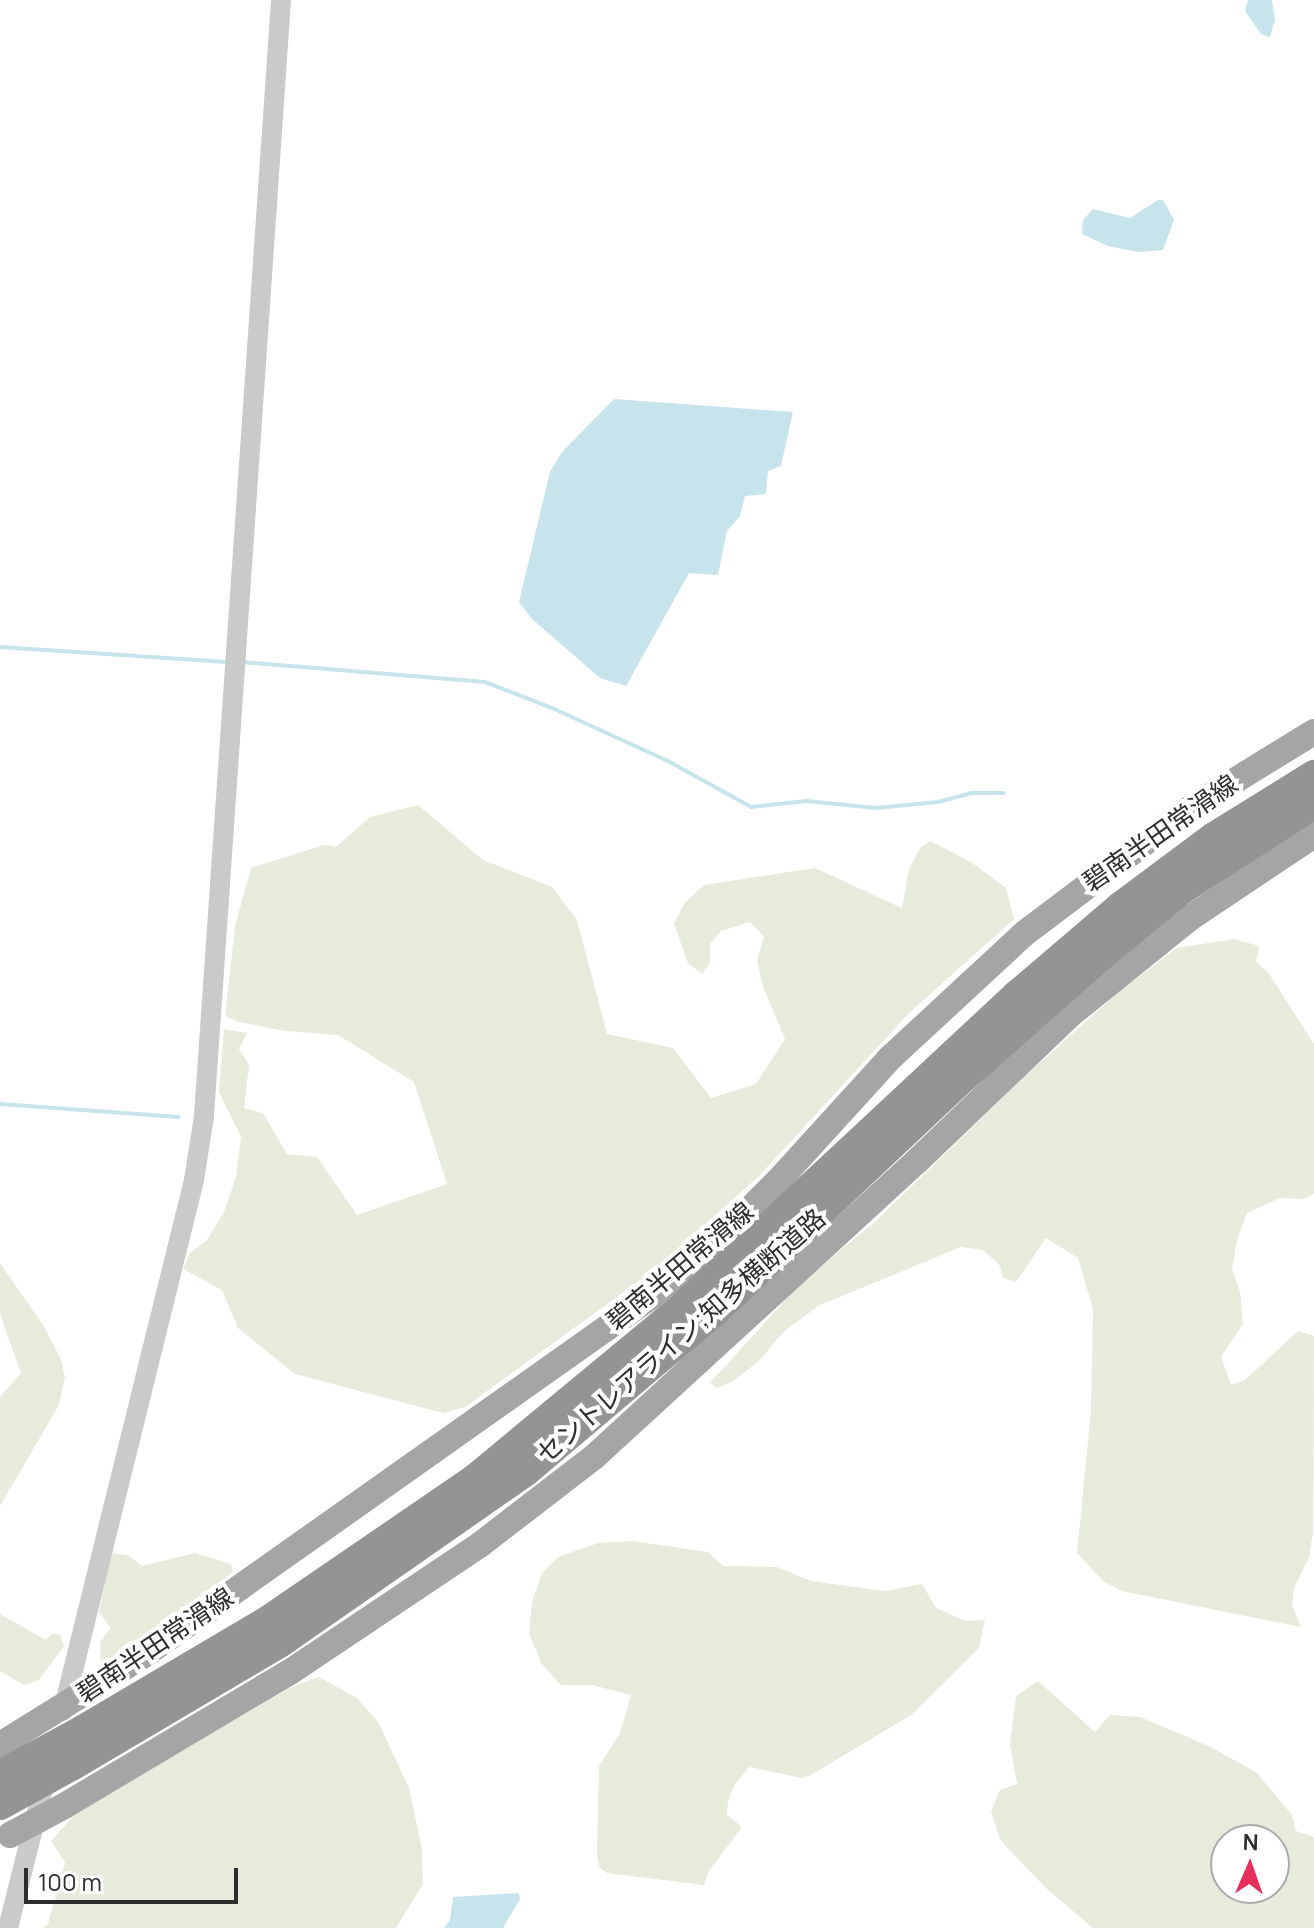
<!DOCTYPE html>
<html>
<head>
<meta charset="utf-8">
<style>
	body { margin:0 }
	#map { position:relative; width:1314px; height:1928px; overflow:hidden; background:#fff; font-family:Manrope,"Noto Sans JP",sans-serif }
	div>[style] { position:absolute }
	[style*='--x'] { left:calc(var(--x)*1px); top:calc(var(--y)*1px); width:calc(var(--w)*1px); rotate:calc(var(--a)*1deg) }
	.green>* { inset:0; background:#e6ebdb }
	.water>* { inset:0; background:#c7e3eb }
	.stream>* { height:4px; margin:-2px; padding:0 2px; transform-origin:2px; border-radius:2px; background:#c7e3eb }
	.minor>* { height:20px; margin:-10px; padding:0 10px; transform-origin:10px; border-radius:10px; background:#cacaca }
	.major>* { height:26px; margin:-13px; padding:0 13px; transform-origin:13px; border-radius:13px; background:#a5a5a5 }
	.highway>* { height:30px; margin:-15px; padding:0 15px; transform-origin:15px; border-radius:15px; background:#949494 }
	.major-bridge>* { height:26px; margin:-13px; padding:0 13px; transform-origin:13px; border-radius:13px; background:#a5a5a5 }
	.highway-bridge>* { height:30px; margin:-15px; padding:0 15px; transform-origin:15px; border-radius:15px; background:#949494 }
	span { translate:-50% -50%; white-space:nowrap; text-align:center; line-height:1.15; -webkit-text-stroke:8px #fff; paint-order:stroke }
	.street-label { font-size:26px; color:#2d2d2d }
	.north { position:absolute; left:1210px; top:1824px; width:80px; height:80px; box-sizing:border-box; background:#fff; border:2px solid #ababab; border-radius:50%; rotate:2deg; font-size:22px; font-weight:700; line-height:32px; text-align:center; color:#2d2d2d }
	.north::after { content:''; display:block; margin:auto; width:28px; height:36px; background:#e62e5a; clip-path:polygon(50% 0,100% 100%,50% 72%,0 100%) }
	.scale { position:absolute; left:24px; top:1868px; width:214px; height:36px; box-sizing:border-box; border:4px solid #2d2d2d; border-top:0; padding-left:10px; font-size:24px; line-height:28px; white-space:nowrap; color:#2d2d2d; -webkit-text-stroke:6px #fff; paint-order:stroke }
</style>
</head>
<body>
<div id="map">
	<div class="green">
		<div style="clip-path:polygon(418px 805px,483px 860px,552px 887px,577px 920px,607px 1034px,673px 1048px,711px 1098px,756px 1084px,785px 1039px,762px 984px,757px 960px,764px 937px,750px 922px,721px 931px,710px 944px,710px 963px,702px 974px,688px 963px,674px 924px,684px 904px,704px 885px,815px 868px,902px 908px,909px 869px,920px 848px,930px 841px,971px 862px,1006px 888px,1014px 919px,908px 1014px,759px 1176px,654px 1270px,465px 1407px,443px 1413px,295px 1374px,238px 1328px,222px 1290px,183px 1269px,190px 1253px,207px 1240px,224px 1212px,236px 1177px,241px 1137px,219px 1092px,224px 1029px,247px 1033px,239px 1049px,249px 1065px,244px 1108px,263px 1113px,287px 1154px,317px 1157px,357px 1215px,447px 1184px,414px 1082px,338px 1035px,285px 1031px,239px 1022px,225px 1016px,235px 926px,251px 868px,324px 845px,336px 847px,370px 817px)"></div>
		<div style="clip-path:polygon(1234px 939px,1259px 946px,1256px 962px,1268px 972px,1314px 1044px,1314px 1194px,1303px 1199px,1280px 1198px,1247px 1213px,1237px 1240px,1232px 1269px,1240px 1292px,1243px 1324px,1221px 1357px,1231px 1385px,1245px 1380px,1298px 1331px,1314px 1336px,1313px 1532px,1309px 1557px,1294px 1588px,1292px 1605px,1301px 1627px,1122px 1591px,1104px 1582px,1077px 1553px,1091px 1411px,1093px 1309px,1078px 1258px,1046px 1238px,1016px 1282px,1003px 1278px,999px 1264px,983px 1250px,961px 1247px,820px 1305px,784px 1331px,760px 1360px,732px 1382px,717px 1388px,710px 1383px,800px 1284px,877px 1220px,1024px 1077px,1121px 990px,1177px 948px)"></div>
		<div style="clip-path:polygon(0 1263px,43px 1325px,60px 1357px,65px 1377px,59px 1405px,0 1506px,0 1397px,21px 1373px,0 1314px)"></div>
		<div style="clip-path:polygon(632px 1541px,708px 1552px,723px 1566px,777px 1567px,811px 1581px,885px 1591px,922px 1584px,936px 1608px,965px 1621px,985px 1620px,979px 1648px,911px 1715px,811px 1775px,802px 1778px,749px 1767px,734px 1786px,728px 1801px,727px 1815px,742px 1827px,709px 1871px,704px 1885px,607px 1873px,599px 1867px,597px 1856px,599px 1766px,620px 1733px,631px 1695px,592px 1685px,561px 1685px,541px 1663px,529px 1633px,532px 1602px,542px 1573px,558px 1557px,598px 1543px)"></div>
		<div style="clip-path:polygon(111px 1553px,128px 1555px,142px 1566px,195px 1553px,231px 1564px,233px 1572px,101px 1668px,100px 1642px,111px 1628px,99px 1612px)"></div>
		<div style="clip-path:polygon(0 1614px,46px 1640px,53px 1633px,60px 1635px,64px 1646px,39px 1680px,24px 1685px,0 1671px)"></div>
		<div style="clip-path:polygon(319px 1677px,357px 1698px,378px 1722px,409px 1788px,422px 1849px,423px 1884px,396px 1928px,43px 1928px,48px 1924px,65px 1862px,51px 1841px,78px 1811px,289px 1688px)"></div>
		<div style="clip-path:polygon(evenodd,1038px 1681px,1095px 1732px,1110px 1715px,1140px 1717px,1211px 1747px,1257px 1773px,1292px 1815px,1296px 1831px,1314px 1837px,1314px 1928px,1093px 1928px,1047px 1889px,1001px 1841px,991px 1812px,1000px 1790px,1017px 1784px,1010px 1744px,1016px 1696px,1038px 1681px,1226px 1840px,1274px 1840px,1274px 1888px,1226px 1888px,1226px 1840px)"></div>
	</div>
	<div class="water">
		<div style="clip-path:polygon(1248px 0,1272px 0,1275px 20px,1270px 37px,1261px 34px,1245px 11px)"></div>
		<div style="clip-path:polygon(1158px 200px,1163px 200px,1174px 220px,1163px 250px,1138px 252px,1108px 246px,1082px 234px,1083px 220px,1093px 209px,1130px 218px)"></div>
		<div style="clip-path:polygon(614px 399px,793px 412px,781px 466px,768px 471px,766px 494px,745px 496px,740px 516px,727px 531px,718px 575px,689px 573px,626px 686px,600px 678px,532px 619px,519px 602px,550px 472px,562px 452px)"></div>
		<div style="clip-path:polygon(519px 1893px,520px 1899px,503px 1928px,444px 1928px,450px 1920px,453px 1897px)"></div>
	</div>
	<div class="stream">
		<div style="--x:0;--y:647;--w:228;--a:3.8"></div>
		<div style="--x:241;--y:662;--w:245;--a:4.7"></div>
		<div style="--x:485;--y:682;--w:72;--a:21.2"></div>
		<div style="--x:552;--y:708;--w:128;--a:24.6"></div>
		<div style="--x:668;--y:761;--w:95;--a:29"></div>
		<div style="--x:751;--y:807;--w:56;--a:-6.1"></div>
		<div style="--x:807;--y:801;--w:69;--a:5.8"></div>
		<div style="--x:876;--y:808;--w:62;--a:-5.5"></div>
		<div style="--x:938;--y:802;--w:34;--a:-15"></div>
		<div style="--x:971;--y:793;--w:33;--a:0"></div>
		<div style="--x:0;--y:1104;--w:179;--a:4.2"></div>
	</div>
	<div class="minor">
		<div style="--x:63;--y:1711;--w:547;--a:-76.14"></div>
		<div style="--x:194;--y:1180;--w:65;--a:-81.1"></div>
		<div style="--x:204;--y:1116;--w:1119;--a:-86.05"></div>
		<div style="--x:8;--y:1928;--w:156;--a:-75.9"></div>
	</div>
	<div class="major">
		<div style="--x:92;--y:1688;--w:69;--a:-32.5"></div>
		<div style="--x:150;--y:1651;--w:615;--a:-35.27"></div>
		<div style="--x:652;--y:1296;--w:79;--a:-39.3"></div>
		<div style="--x:713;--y:1246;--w:93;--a:-45"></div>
		<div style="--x:779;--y:1180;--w:165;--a:-47.7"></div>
		<div style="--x:890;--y:1058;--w:184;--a:-42.8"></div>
		<div style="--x:1025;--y:933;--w:209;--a:-37"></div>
		<div style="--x:1192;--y:807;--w:143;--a:-31.6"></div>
		<div style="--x:64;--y:1806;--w:263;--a:-30.7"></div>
		<div style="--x:290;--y:1672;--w:230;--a:-33.8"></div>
		<div style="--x:481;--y:1544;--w:143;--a:-37.6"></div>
		<div style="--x:594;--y:1457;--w:437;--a:-42.5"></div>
		<div style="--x:916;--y:1162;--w:214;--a:-43.7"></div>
		<div style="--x:1071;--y:1014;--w:153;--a:-38.9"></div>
		<div style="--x:1190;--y:918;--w:149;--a:-33.8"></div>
	</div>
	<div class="highway">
		<div style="--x:83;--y:1730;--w:216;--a:-30.6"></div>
		<div style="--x:269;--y:1620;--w:251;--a:-34.4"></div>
		<div style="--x:476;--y:1478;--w:261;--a:-39.6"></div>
		<div style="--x:677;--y:1312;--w:465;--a:-43"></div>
		<div style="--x:1017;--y:995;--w:135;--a:-40.5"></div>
		<div style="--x:1120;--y:907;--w:117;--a:-36.7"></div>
		<div style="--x:1214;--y:837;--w:118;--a:-31.8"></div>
		<div style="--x:73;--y:1765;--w:242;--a:-30.6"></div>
		<div style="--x:281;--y:1642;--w:299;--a:-34.9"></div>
		<div style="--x:526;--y:1471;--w:243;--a:-40.2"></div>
		<div style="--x:712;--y:1314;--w:335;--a:-43.3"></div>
		<div style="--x:956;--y:1084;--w:195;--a:-41.5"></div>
		<div style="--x:1102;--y:955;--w:102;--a:-39.4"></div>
		<div style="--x:1181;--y:890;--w:158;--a:-32.9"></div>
	</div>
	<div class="major-bridge">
		<div style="--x:0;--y:1745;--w:108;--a:-31.8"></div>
		<div style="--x:10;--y:1835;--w:61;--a:-28.2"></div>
	</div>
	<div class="highway-bridge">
		<div style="--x:0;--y:1775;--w:94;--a:-28.5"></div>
		<div style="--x:0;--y:1805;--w:83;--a:-28.7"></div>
	</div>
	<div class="street-label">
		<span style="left:1160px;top:833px;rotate:-35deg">碧南半田常滑線</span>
		<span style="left:680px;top:1266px;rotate:-40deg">碧南半田常滑線</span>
		<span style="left:681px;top:1336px;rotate:-41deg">セントレアライン;知多横断道路</span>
		<span style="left:155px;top:1645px;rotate:-34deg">碧南半田常滑線</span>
	</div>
	<div class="north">N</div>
	<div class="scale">100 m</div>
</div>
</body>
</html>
